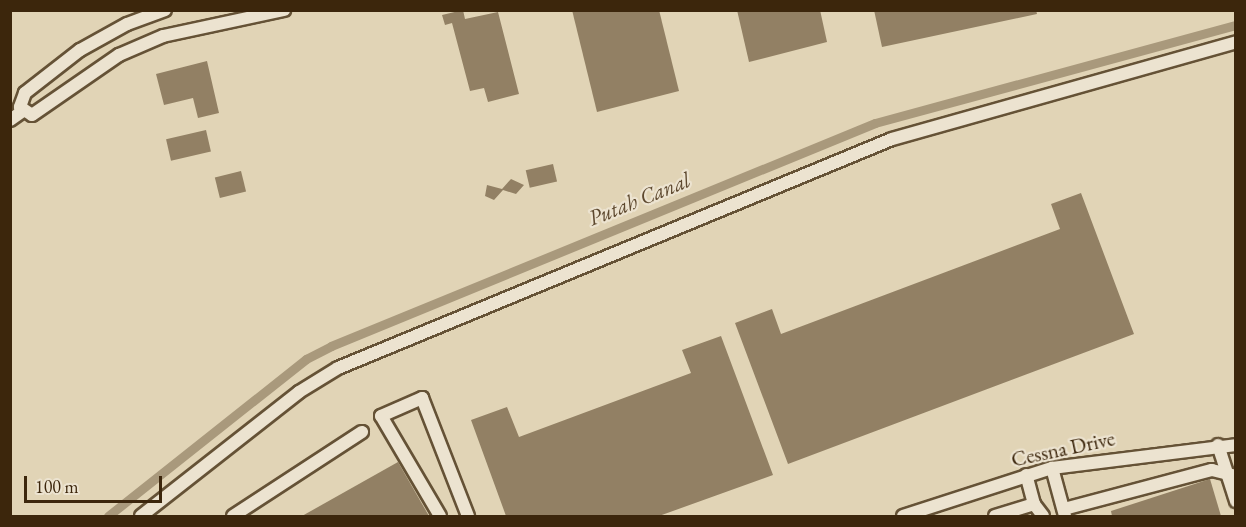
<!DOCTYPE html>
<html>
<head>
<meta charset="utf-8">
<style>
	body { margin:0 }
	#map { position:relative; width:1246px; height:527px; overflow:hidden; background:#e1d4b6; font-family:"EB Garamond",serif }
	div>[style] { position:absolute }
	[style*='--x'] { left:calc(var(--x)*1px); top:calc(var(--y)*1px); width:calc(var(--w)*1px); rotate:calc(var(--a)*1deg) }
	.canal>* { height:9px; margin:-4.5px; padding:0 4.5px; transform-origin:4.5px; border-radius:4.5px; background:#a9997c }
	.building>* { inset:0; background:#928064; transform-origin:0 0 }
	.roads { filter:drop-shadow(2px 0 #655236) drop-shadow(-2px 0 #655236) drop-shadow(0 2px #655236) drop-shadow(0 -2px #655236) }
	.minor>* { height:12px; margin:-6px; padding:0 6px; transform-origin:6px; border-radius:6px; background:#ece3d0 }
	span { translate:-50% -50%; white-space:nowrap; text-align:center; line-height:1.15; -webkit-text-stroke:4.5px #ece3d0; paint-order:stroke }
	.street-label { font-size:21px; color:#3c260c }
	.water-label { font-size:22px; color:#5d482e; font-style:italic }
	.frame { position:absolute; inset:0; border:12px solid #3c260c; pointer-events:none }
	.scale { position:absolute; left:24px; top:476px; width:138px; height:27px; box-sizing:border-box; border:3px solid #3c260c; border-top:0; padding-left:8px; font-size:18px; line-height:21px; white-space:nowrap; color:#3c260c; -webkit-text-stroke:4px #ece3d0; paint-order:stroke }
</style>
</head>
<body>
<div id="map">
	<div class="canal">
		<div style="--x:108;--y:516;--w:253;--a:-38.4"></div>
		<div style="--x:306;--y:359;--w:28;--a:-27"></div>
		<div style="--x:331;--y:346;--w:588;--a:-22.29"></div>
		<div style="--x:875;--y:123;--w:374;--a:-15.2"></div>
	</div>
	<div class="building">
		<div style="clip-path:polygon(463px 10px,465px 19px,498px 12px,519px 94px,488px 102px,484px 88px,470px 91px,452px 23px,445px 25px,442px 15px)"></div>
		<div style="clip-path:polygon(572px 10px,659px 10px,679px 91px,597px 112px)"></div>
		<div style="clip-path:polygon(737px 10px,820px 10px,827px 42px,749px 62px)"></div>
		<div style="clip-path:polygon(874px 10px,1036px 10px,1037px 14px,882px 47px)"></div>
		<div style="clip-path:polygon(207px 61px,219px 113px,198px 118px,193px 98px,164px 105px,156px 74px)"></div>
		<div style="left:206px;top:130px;width:22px;height:41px;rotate:77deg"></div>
		<div style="left:553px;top:164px;width:18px;height:28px;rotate:77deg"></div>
		<div style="left:241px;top:171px;width:21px;height:27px;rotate:76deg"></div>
		<div style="clip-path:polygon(511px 179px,524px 185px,516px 194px,503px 190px,494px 200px,485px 196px,487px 185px,502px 189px)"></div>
		<div style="clip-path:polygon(1081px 193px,1134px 334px,788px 464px,735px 323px,772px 309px,781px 334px,1060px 229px,1051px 204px)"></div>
		<div style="clip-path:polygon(721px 336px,773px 475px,659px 516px,506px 516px,471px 420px,507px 407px,519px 437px,691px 373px,682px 350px)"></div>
		<div style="clip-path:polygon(398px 462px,429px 516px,302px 516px)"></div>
		<div style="clip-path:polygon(1210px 479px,1221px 516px,1112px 516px,1111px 511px)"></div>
	</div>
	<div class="roads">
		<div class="minor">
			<div style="--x:165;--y:10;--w:40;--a:159.8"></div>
			<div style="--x:127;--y:24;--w:54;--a:151"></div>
			<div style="--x:80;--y:50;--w:70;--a:142"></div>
			<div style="--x:25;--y:93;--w:15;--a:110"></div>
			<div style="--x:20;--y:107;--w:14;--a:34"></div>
			<div style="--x:32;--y:115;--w:106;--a:-34.6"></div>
			<div style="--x:119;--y:55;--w:48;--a:-23.4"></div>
			<div style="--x:163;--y:36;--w:124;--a:-12.1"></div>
			<div style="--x:10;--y:120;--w:16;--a:-35"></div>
			<div style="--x:1218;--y:445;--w:59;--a:72.2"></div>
			<div style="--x:1052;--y:468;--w:50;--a:74.8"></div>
			<div style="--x:1034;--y:504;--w:15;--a:53"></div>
			<div style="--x:1064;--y:509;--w:153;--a:-14.8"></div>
			<div style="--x:1212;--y:470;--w:25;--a:14"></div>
			<div style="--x:141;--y:516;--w:201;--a:-38.1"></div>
			<div style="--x:299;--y:392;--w:46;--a:-31.6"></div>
			<div style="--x:338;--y:368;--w:599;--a:-22.46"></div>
			<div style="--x:892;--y:139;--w:357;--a:-15.7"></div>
			<div style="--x:233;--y:516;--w:154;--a:-33.1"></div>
			<div style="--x:440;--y:516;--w:116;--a:-120.5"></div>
			<div style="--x:381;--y:416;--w:45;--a:-23.7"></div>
			<div style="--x:422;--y:398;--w:127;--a:68.7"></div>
			<div style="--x:903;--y:516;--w:157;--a:-17.9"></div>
			<div style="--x:1052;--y:468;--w:185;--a:-7.1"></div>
			<div style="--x:995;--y:516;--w:41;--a:-17.1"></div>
			<div style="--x:1034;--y:504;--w:30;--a:-105"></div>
		</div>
	</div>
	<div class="street-label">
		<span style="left:1063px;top:449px;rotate:-12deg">Cessna Drive</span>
	</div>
	<div class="water-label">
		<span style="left:639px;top:199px;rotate:-22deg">Putah Canal</span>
	</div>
	<div class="frame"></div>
	<div class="scale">100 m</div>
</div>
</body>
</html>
